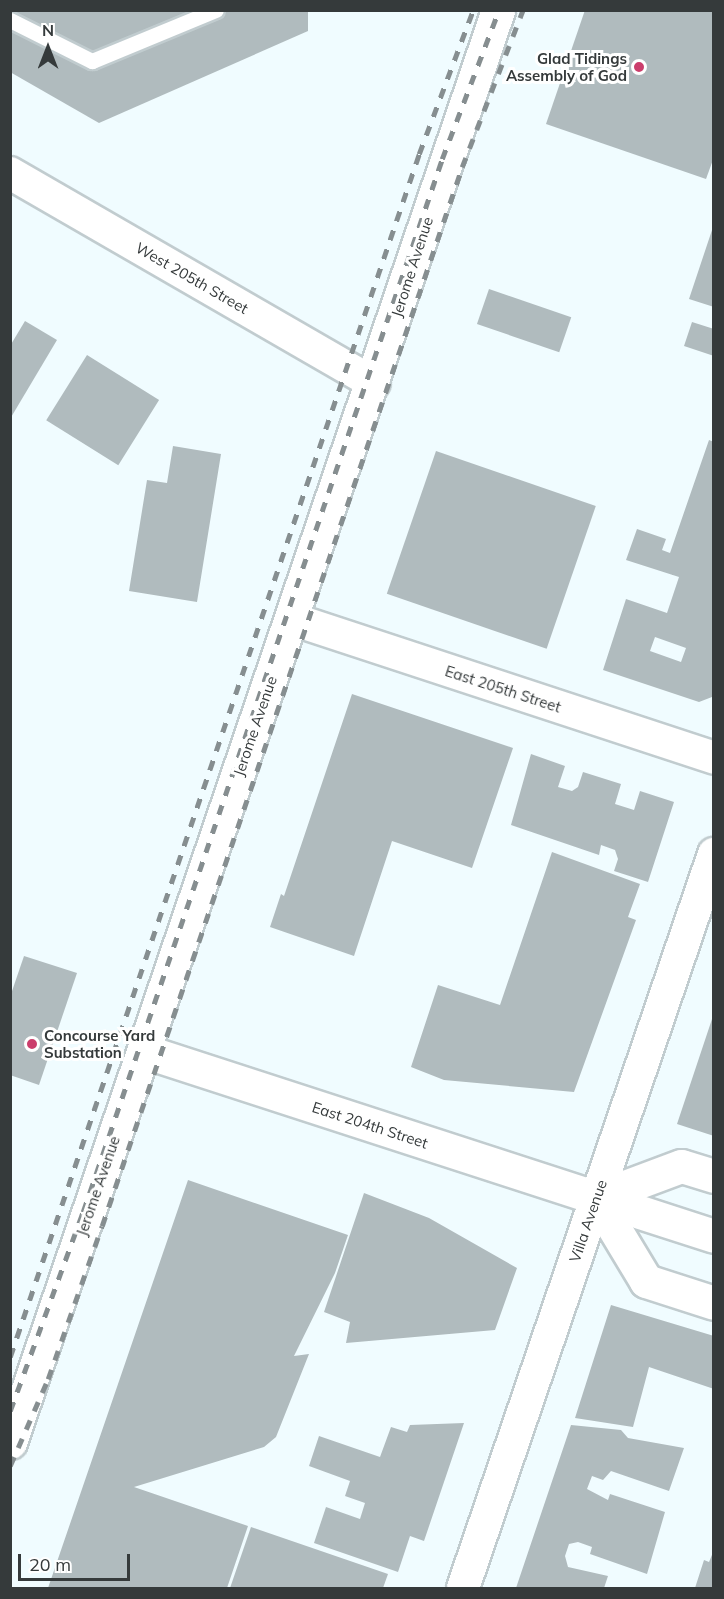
<!DOCTYPE html>
<html>
<head>
<meta charset="utf-8">
<style>
	body { margin:0 }
	#map { position:relative; width:724px; height:1599px; overflow:hidden; background:#f0fcff; font-family:Mulish,sans-serif }
	div>[style] { position:absolute }
	[style*='--x'] { left:calc(var(--x)*1px); top:calc(var(--y)*1px); width:calc(var(--w)*1px); rotate:calc(var(--a)*1deg) }
	.building>* { inset:0; background:#b0bbbe; transform-origin:0 0 }
	.roads { filter:drop-shadow(2px 0 #c1cccf) drop-shadow(-2px 0 #c1cccf) drop-shadow(0 2px #c1cccf) drop-shadow(0 -2px #c1cccf) }
	.lane>* { height:15px; margin:-7.5px; padding:0 7.5px; transform-origin:7.5px; border-radius:7.5px; background:#fff }
	.street>* { height:32px; margin:-16px; padding:0 16px; transform-origin:16px; border-radius:16px; background:#fff }
	.secondary>* { height:33px; margin:-16.5px; padding:0 16.5px; transform-origin:16.5px; border-radius:16.5px; background:#fff }
	.rail>* { height:4.5px; margin-top:-2.25px; transform-origin:0; background:repeating-linear-gradient(90deg,#868e90 0 10px,transparent 0 20px) }
	.dots>* { width:16px; height:16px; translate:-50% -50%; box-sizing:border-box; border:3px solid #fff; border-radius:50% }
	span { translate:-50% -50%; white-space:nowrap; text-align:center; line-height:1.15; -webkit-text-stroke:6px #fff; paint-order:stroke }
	.poi-label { font-size:15px; color:#353a3b; font-weight:700 }
	.right { translate:-100% -50%; text-align:right }
	.left { translate:0 -50%; text-align:left }
	.street-label { font-size:15px; color:#353a3b }
	.frame { position:absolute; inset:0; border:12px solid #353a3b; pointer-events:none }
	.north { position:absolute; left:18px; top:18px; width:60px; height:60px; -webkit-text-stroke:4px #fff; paint-order:stroke; rotate:0deg; font-size:16px; font-weight:700; line-height:24px; text-align:center; color:#353a3b }
	.north::after { content:''; display:block; margin:auto; width:21px; height:27px; background:#353a3b; clip-path:polygon(50% 0,100% 100%,50% 72%,0 100%) }
	.scale { position:absolute; left:18px; top:1554px; width:112px; height:27px; box-sizing:border-box; border:3px solid #353a3b; border-top:0; padding-left:8px; font-size:18px; line-height:21px; white-space:nowrap; color:#353a3b; -webkit-text-stroke:4px #fff; paint-order:stroke }
</style>
</head>
<body>
<div id="map">
	<div class="building">
		<div style="clip-path:polygon(10px 10px,308px 10px,308px 31px,99px 123px,10px 72px)"></div>
		<div style="clip-path:polygon(585px 10px,714px 10px,714px 157px,706px 179px,546px 124px)"></div>
		<div style="clip-path:polygon(713px 227px,714px 227px,714px 307px,689px 299px)"></div>
		<div style="left:489px;top:289px;width:87px;height:37px;rotate:19deg"></div>
		<div style="clip-path:polygon(25px 321px,57px 340px,10px 419px,10px 346px)"></div>
		<div style="clip-path:polygon(692px 322px,714px 329px,714px 356px,684px 346px)"></div>
		<div style="left:87px;top:355px;width:85px;height:77px;rotate:32deg"></div>
		<div style="clip-path:polygon(evenodd,709px 440px,714px 442px,714px 691px,712px 697px,699px 702px,603px 670px,626px 599px,667px 613px,679px 577px,626px 560px,637px 529px,666px 539px,662px 550px,670px 553px,709px 440px,655px 637px,686px 648px,681px 662px,650px 651px,655px 637px)"></div>
		<div style="clip-path:polygon(173px 446px,221px 454px,197px 602px,129px 591px,147px 480px,167px 483px)"></div>
		<div style="left:436px;top:451px;width:169px;height:151px;rotate:19deg"></div>
		<div style="clip-path:polygon(352px 694px,513px 748px,472px 868px,392px 841px,354px 956px,270px 927px,281px 894px,284px 896px)"></div>
		<div style="clip-path:polygon(531px 754px,565px 766px,558px 787px,572px 791px,578px 787px,583px 772px,621px 784px,615px 804px,634px 810px,640px 791px,674px 802px,648px 882px,614px 871px,618px 859px,615px 850px,601px 845px,599px 855px,511px 825px)"></div>
		<div style="clip-path:polygon(552px 852px,640px 884px,628px 917px,636px 920px,574px 1092px,444px 1080px,411px 1067px,438px 985px,500px 1005px)"></div>
		<div style="clip-path:polygon(24px 956px,77px 973px,39px 1085px,10px 1075px,10px 997px)"></div>
		<div style="clip-path:polygon(713px 1016px,714px 1016px,714px 1136px,677px 1124px)"></div>
		<div style="clip-path:polygon(188px 1180px,348px 1235px,335px 1273px,294px 1356px,309px 1354px,276px 1437px,264px 1447px,134px 1487px,248px 1526px,227px 1588px,48px 1588px)"></div>
		<div style="clip-path:polygon(364px 1193px,429px 1218px,517px 1268px,495px 1330px,346px 1343px,350px 1322px,324px 1312px)"></div>
		<div style="clip-path:polygon(611px 1305px,714px 1336px,714px 1389px,649px 1367px,633px 1427px,575px 1418px)"></div>
		<div style="clip-path:polygon(464px 1423px,424px 1541px,410px 1536px,398px 1572px,314px 1543px,326px 1507px,360px 1519px,365px 1503px,345px 1496px,350px 1481px,309px 1466px,319px 1436px,380px 1457px,391px 1427px,407px 1432px,410px 1425px)"></div>
		<div style="clip-path:polygon(571px 1425px,621px 1430px,628px 1438px,684px 1448px,669px 1491px,611px 1471px,603px 1480px,592px 1476px,587px 1489px,608px 1500px,610px 1494px,665px 1512px,647px 1574px,590px 1554px,592px 1547px,578px 1542px,569px 1544px,565px 1556px,568px 1567px,608px 1576px,604px 1588px,516px 1588px)"></div>
		<div style="clip-path:polygon(251px 1527px,388px 1574px,383px 1588px,230px 1588px)"></div>
		<div style="clip-path:polygon(714px 1550px,714px 1588px,695px 1588px,704px 1560px,709px 1562px)"></div>
	</div>
	<div class="roads">
		<div class="lane">
			<div style="--x:10;--y:20;--w:92;--a:26.6"></div>
			<div style="--x:92;--y:61;--w:134;--a:-22.4"></div>
		</div>
		<div class="street">
			<div style="--x:10;--y:173;--w:420;--a:30"></div>
			<div style="--x:292;--y:619;--w:444;--a:18.2"></div>
			<div style="--x:463;--y:1588;--w:776;--a:-71.12"></div>
		</div>
		<div class="secondary">
			<div style="--x:144;--y:1051;--w:599;--a:17.98"></div>
			<div style="--x:714;--y:1176;--w:34;--a:-163"></div>
			<div style="--x:681;--y:1166;--w:91;--a:159.4"></div>
			<div style="--x:596;--y:1198;--w:97;--a:58.9"></div>
			<div style="--x:646;--y:1281;--w:71;--a:17.9"></div>
			<div style="--x:10;--y:1442;--w:1513;--a:-71.18"></div>
		</div>
	</div>
	<div class="rail">
		<div style="--x:10;--y:1357;--w:1271;--a:-71.22"></div>
		<div style="--x:419;--y:154;--w:154;--a:-69.4"></div>
		<div style="--x:10;--y:1411;--w:212;--a:-69.9"></div>
		<div style="--x:83;--y:1212;--w:1113;--a:-71.17"></div>
		<div style="--x:442;--y:159;--w:160;--a:-69.1"></div>
		<div style="--x:10;--y:1466;--w:95;--a:-66.4"></div>
		<div style="--x:48;--y:1379;--w:162;--a:-70.6"></div>
		<div style="--x:102;--y:1226;--w:1119;--a:-71.22"></div>
		<div style="--x:462;--y:167;--w:168;--a:-68.8"></div>
	</div>
	<div class="dots">
		<div style="left:639px;top:67px;background:#cb3e6c"></div>
		<div style="left:32px;top:1044px;background:#cb3e6c"></div>
	</div>
	<div class="poi-label">
		<span class="right" style="left:627px;top:67px">Glad Tidings<br>Assembly of God</span>
		<span class="left" style="left:44px;top:1044px">Concourse Yard<br>Substation</span>
	</div>
	<div class="street-label">
		<span style="left:412px;top:267px;rotate:-72deg">Jerome Avenue</span>
		<span style="left:192px;top:278px;rotate:30deg">West 205th Street</span>
		<span style="left:503px;top:689px;rotate:18deg">East 205th Street</span>
		<span style="left:255px;top:726px;rotate:-71deg">Jerome Avenue</span>
		<span style="left:370px;top:1125px;rotate:18deg">East 204th Street</span>
		<span style="left:98px;top:1186px;rotate:-71deg">Jerome Avenue</span>
		<span style="left:588px;top:1221px;rotate:-71deg">Villa Avenue</span>
	</div>
	<div class="frame"></div>
	<div class="north">N</div>
	<div class="scale">20 m</div>
</div>
</body>
</html>
